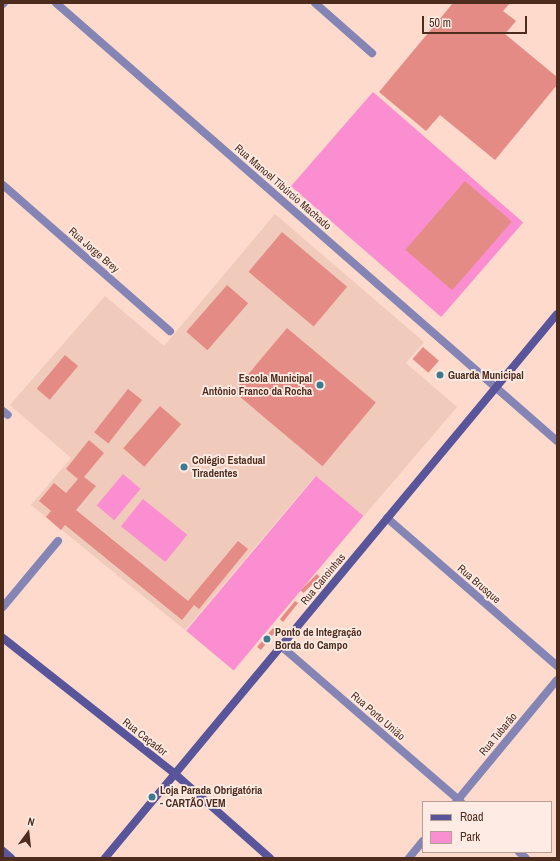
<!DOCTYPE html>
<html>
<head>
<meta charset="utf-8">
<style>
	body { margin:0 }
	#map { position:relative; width:560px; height:861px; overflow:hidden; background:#fddacc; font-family:"Archivo Narrow",sans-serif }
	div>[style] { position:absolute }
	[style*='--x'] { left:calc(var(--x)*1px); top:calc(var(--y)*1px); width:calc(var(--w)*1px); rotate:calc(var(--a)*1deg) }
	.built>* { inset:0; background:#f0cabb }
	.green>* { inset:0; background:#fb8ed0; transform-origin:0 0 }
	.building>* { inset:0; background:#e48b85; transform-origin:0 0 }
	.street>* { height:8px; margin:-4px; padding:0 4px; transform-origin:4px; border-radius:4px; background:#8484b5 }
	.secondary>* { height:8px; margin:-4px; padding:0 4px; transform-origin:4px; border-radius:4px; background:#59559b }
	.dots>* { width:11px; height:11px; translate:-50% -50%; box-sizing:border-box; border:2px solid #feece4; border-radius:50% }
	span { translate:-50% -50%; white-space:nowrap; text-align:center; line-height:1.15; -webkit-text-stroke:3.5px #feece4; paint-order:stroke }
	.street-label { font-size:11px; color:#4d2c1e }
	.poi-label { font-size:11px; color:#4d2c1e; font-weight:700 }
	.left { translate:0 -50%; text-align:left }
	.right { translate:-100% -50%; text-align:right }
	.frame { position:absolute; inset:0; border:4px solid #4d2c1e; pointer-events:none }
	.legend { position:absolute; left:422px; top:801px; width:130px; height:52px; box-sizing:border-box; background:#feece4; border:1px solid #b79f95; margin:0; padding:5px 7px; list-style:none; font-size:12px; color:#4d2c1e }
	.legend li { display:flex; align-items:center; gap:8px; height:20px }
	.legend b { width:20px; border:1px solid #b79f95 }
	.north { position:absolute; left:8px; top:813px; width:40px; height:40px; -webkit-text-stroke:3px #feece4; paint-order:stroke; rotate:15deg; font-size:11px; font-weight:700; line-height:16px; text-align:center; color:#4d2c1e }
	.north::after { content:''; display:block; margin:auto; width:14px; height:18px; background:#4d2c1e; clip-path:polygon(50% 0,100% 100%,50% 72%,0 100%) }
	.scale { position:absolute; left:422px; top:16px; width:105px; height:18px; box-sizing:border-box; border:2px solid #4d2c1e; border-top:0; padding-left:5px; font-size:12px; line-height:14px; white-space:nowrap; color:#4d2c1e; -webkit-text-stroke:3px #feece4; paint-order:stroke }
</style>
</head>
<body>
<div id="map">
	<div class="built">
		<div style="clip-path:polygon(275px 214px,424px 342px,406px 363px,457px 407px,364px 516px,315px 476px,185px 630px,31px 505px,71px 458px,10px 405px,105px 296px,164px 346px)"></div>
	</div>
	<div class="green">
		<div style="left:373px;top:92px;width:199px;height:125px;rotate:41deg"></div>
		<div style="left:123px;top:474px;width:23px;height:41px;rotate:40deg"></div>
		<div style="left:316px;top:476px;width:62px;height:202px;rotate:40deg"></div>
		<div style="left:143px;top:499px;width:57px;height:35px;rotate:39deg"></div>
	</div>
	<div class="building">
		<div style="clip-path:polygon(453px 3px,510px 3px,503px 11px,516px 21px,505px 34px,557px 77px,557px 85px,495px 160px,440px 115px,426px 131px,379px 92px)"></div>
		<div style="left:465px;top:181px;width:62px;height:91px;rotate:41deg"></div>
		<div style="left:282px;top:232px;width:85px;height:52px;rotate:40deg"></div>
		<div style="left:227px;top:285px;width:28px;height:62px;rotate:41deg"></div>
		<div style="left:287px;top:328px;width:116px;height:83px;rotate:40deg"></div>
		<div style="left:423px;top:347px;width:21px;height:16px;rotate:41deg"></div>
		<div style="left:65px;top:355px;width:17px;height:44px;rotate:40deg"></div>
		<div style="left:128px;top:389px;width:18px;height:55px;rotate:38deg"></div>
		<div style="left:160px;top:406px;width:28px;height:56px;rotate:41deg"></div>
		<div style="clip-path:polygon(89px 440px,104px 453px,84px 477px,96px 486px,76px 510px,188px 601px,238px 541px,248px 549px,199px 609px,194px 605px,182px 620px,65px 525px,61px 530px,46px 517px,51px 511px,39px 501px,54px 483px,66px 493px,78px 479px,66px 469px)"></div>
		<div style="left:317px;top:574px;width:4px;height:23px;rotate:45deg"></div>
		<div style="clip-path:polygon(295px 601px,298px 603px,283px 622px,280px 619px)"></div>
		<div style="clip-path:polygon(273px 628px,276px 631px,261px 650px,257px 647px)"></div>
	</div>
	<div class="street">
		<div style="--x:56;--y:3;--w:665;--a:41.16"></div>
		<div style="--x:315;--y:3;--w:76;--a:41.3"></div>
		<div style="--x:3;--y:4;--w:1;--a:-45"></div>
		<div style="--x:3;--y:185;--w:222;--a:41.2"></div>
		<div style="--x:3;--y:411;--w:6;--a:39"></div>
		<div style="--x:387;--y:518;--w:225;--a:41"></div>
		<div style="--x:3;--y:607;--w:86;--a:-50.2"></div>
		<div style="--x:281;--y:646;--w:238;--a:40.9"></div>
		<div style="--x:456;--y:802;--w:158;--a:-50.4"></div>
		<div style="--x:519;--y:852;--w:9;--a:41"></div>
		<div style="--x:409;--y:858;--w:22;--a:-51"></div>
	</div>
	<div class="secondary">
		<div style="--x:3;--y:638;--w:219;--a:38.3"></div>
		<div style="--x:175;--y:774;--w:127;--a:41.5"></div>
		<div style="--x:3;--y:851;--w:11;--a:41"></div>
		<div style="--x:105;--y:858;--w:707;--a:-50.28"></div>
	</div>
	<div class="dots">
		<div style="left:440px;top:375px;background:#3c7a90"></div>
		<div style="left:320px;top:385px;background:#3c7a90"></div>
		<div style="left:184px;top:467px;background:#3c7a90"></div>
		<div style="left:267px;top:639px;background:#3c7a90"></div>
		<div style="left:152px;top:797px;background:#3c7a90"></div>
	</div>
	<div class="street-label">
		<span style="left:283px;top:187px;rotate:41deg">Rua Manoel Tibúrcio Machado</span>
		<span style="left:94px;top:250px;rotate:41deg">Rua Jorge Brey</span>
		<span style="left:323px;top:579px;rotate:-50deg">Rua Canoinhas</span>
		<span style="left:479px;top:584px;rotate:41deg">Rua Brusque</span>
		<span style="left:378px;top:716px;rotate:41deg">Rua Porto União</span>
		<span style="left:498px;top:734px;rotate:-50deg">Rua Tubarão</span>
		<span style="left:145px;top:737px;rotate:38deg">Rua Caçador</span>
	</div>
	<div class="poi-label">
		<span class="left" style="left:448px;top:375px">Guarda Municipal</span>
		<span class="right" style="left:312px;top:385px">Escola Municipal<br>Antônio Franco da Rocha</span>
		<span class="left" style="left:192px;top:467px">Colégio Estadual<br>Tiradentes</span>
		<span class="left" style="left:275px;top:639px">Ponto de Integração<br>Borda do Campo</span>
		<span class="left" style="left:160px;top:797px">Loja Parada Obrigatória<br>- CARTÃO VEM</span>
	</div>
	<div class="frame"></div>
	<ul class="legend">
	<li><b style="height:5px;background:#59559b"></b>Road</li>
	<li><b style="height:11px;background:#fb8ed0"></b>Park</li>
	</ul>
	<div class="north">N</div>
	<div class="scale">50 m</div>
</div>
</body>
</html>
